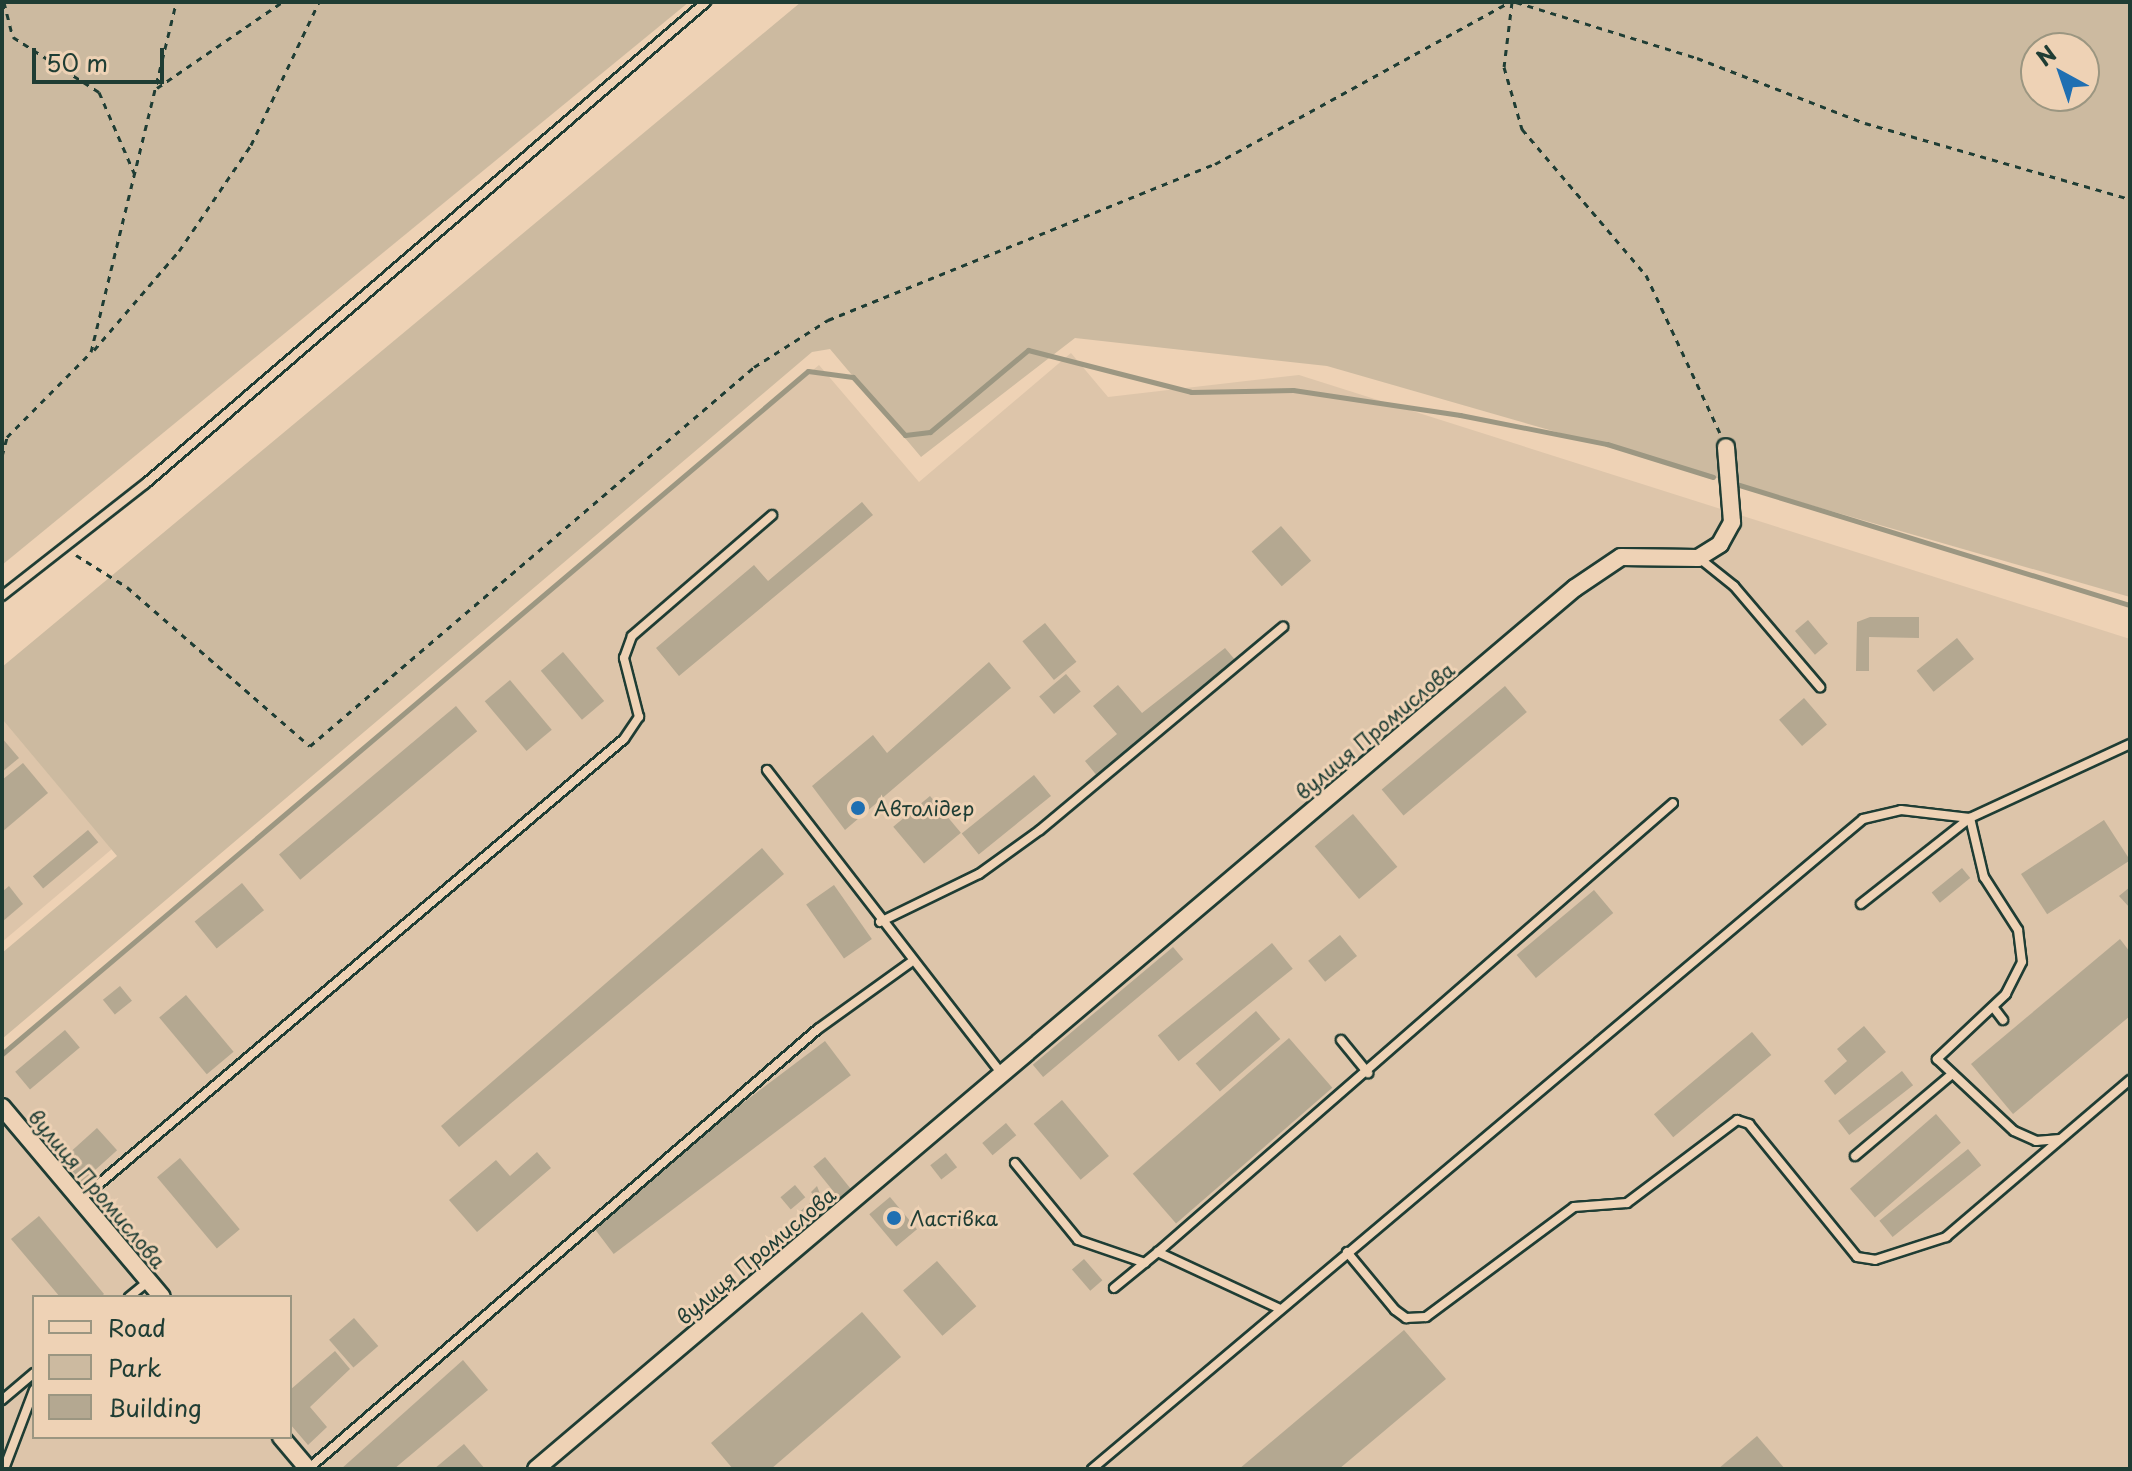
<!DOCTYPE html>
<html>
<head>
<meta charset="utf-8">
<style>
	body { margin:0 }
	#map { position:relative; width:2132px; height:1471px; overflow:hidden; background:#eed2b5; font-family:"Playpen Sans",sans-serif }
	div>[style] { position:absolute }
	[style*='--x'] { left:calc(var(--x)*1px); top:calc(var(--y)*1px); width:calc(var(--w)*1px); rotate:calc(var(--a)*1deg) }
	.built>* { inset:0; background:#ddc5aa }
	.green>* { inset:0; background:#ccbaa0 }
	.stream>* { height:5px; margin:-2.5px; padding:0 2.5px; transform-origin:2.5px; border-radius:2.5px; background:#9c9782 }
	.building>* { inset:0; background:#b4a891; transform-origin:0 0 }
	.path>* { height:3px; margin-top:-1.5px; transform-origin:0; background:repeating-linear-gradient(90deg,#1f3d34 0 6px,transparent 0 12px) }
	.roads { filter:drop-shadow(2px 0 #1f3d34) drop-shadow(-2px 0 #1f3d34) drop-shadow(0 2px #1f3d34) drop-shadow(0 -2px #1f3d34) }
	.service>* { height:8px; margin:-4px; padding:0 4px; transform-origin:4px; border-radius:4px; background:#eed2b5 }
	.minor>* { height:16px; margin:-8px; padding:0 8px; transform-origin:8px; border-radius:8px; background:#eed2b5 }
	.dots>* { width:22px; height:22px; translate:-50% -50%; box-sizing:border-box; border:4px solid #eed2b5; border-radius:50% }
	span { translate:-50% -50%; white-space:nowrap; text-align:center; line-height:1.15; -webkit-text-stroke:6px #eed2b5; paint-order:stroke }
	.street-label { font-size:20px; color:#1f3d34 }
	.poi-label { font-size:20px; color:#1f3d34 }
	.left { translate:0 -50%; text-align:left }
	.frame { position:absolute; inset:0; border:4px solid #1f3d34; pointer-events:none }
	.legend { position:absolute; left:32px; top:1295px; width:260px; height:144px; box-sizing:border-box; background:#eed2b5; border:2px solid #9b9681; margin:0; padding:10px 14px; list-style:none; font-size:24px; color:#1f3d34 }
	.legend li { display:flex; align-items:center; gap:16px; height:40px }
	.legend b { width:40px; border:2px solid #9b9681 }
	.north { position:absolute; left:2020px; top:32px; width:80px; height:80px; box-sizing:border-box; background:#eed2b5; border:2px solid #9b9681; border-radius:50%; rotate:320deg; font-size:22px; font-weight:700; line-height:32px; text-align:center; color:#1f3d34 }
	.north::after { content:''; display:block; margin:auto; width:28px; height:36px; background:#1f6fb2; clip-path:polygon(50% 0,100% 100%,50% 72%,0 100%) }
	.scale { position:absolute; left:32px; top:48px; width:132px; height:36px; box-sizing:border-box; border:4px solid #1f3d34; border-top:0; padding-left:10px; font-size:24px; line-height:28px; white-space:nowrap; color:#1f3d34; -webkit-text-stroke:6px #eed2b5; paint-order:stroke }
</style>
</head>
<body>
<div id="map">
	<div class="built">
		<div style="clip-path:polygon(evenodd,1071px 353px,1108px 397px,1299px 375px,2130px 639px,2130px 1469px,2px 1469px,2px 1058px,819px 365px,919px 482px,1071px 353px,34px 1297px,290px 1297px,290px 1437px,34px 1437px,34px 1297px)"></div>
		<div style="clip-path:polygon(2px 719px,112px 849px,2px 942px)"></div>
	</div>
	<div class="green">
		<div style="clip-path:polygon(2px 2px,689px 2px,2px 565px)"></div>
		<div style="clip-path:polygon(evenodd,801px 2px,2130px 2px,2130px 597px,1327px 366px,1075px 338px,921px 457px,830px 349px,812px 352px,2px 1039px,2px 953px,117px 856px,2px 719px,2px 667px,801px 2px,2036px 48px,2084px 48px,2084px 96px,2036px 96px,2036px 48px)"></div>
	</div>
	<div class="stream">
		<div style="--x:1736;--y:484;--w:412;--a:17.1"></div>
		<div style="--x:2;--y:1054;--w:1056;--a:-40.28"></div>
		<div style="--x:808;--y:371;--w:45;--a:7.6"></div>
		<div style="--x:853;--y:377;--w:78;--a:48.1"></div>
		<div style="--x:905;--y:435;--w:25;--a:-7"></div>
		<div style="--x:930;--y:432;--w:128;--a:-39.9"></div>
		<div style="--x:1028;--y:350;--w:168;--a:14.4"></div>
		<div style="--x:1191;--y:392;--w:102;--a:-1.1"></div>
		<div style="--x:1293;--y:390;--w:169;--a:8.5"></div>
		<div style="--x:1460;--y:415;--w:150;--a:11.2"></div>
		<div style="--x:1607;--y:444;--w:111;--a:17.3"></div>
	</div>
	<div class="building">
		<div style="clip-path:polygon(862px 502px,873px 515px,679px 676px,656px 648px,754px 565px,768px 581px)"></div>
		<div style="left:1281px;top:526px;width:46px;height:39px;rotate:49deg"></div>
		<div style="clip-path:polygon(1870px 617px,1919px 617px,1919px 638px,1869px 637px,1869px 671px,1856px 671px,1857px 622px)"></div>
		<div style="left:1808px;top:620px;width:31px;height:17px;rotate:50deg"></div>
		<div style="left:1045px;top:623px;width:50px;height:29px;rotate:51deg"></div>
		<div style="left:1957px;top:638px;width:27px;height:52px;rotate:51deg"></div>
		<div style="clip-path:polygon(1225px 648px,1236px 661px,1098px 777px,1085px 761px,1117px 734px,1093px 706px,1118px 685px,1142px 713px)"></div>
		<div style="left:563px;top:652px;width:64px;height:29px;rotate:50deg"></div>
		<div style="clip-path:polygon(989px 662px,1011px 688px,845px 830px,812px 786px,873px 735px,887px 753px)"></div>
		<div style="left:1066px;top:674px;width:23px;height:35px;rotate:50deg"></div>
		<div style="left:510px;top:680px;width:65px;height:33px;rotate:50deg"></div>
		<div style="left:1505px;top:686px;width:34px;height:161px;rotate:50deg"></div>
		<div style="left:1804px;top:698px;width:35px;height:33px;rotate:49deg"></div>
		<div style="left:456px;top:706px;width:33px;height:231px;rotate:50deg"></div>
		<div style="clip-path:polygon(2px 738px,19px 758px,2px 772px)"></div>
		<div style="clip-path:polygon(23px 763px,48px 793px,2px 832px,2px 780px)"></div>
		<div style="left:1034px;top:775px;width:27px;height:93px;rotate:51deg"></div>
		<div style="left:930px;top:796px;width:48px;height:48px;rotate:50deg"></div>
		<div style="left:1353px;top:814px;width:69px;height:50px;rotate:50deg"></div>
		<div style="left:2104px;top:820px;width:48px;height:99px;rotate:57deg"></div>
		<div style="left:88px;top:830px;width:16px;height:72px;rotate:50deg"></div>
		<div style="clip-path:polygon(762px 848px,784px 874px,459px 1147px,441px 1126px)"></div>
		<div style="left:1962px;top:868px;width:13px;height:39px;rotate:51deg"></div>
		<div style="left:242px;top:883px;width:35px;height:61px;rotate:51deg"></div>
		<div style="left:834px;top:885px;width:66px;height:34px;rotate:55deg"></div>
		<div style="clip-path:polygon(9px 886px,23px 904px,2px 922px,2px 892px)"></div>
		<div style="clip-path:polygon(2130px 887px,2130px 908px,2119px 896px)"></div>
		<div style="left:1594px;top:890px;width:30px;height:101px;rotate:50deg"></div>
		<div style="left:1340px;top:935px;width:27px;height:41px;rotate:51deg"></div>
		<div style="clip-path:polygon(2120px 939px,2130px 952px,2130px 1016px,2013px 1114px,1971px 1064px)"></div>
		<div style="left:1272px;top:943px;width:33px;height:147px;rotate:51deg"></div>
		<div style="left:1173px;top:947px;width:16px;height:183px;rotate:50deg"></div>
		<div style="left:120px;top:986px;width:19px;height:22px;rotate:51deg"></div>
		<div style="left:186px;top:995px;width:74px;height:35px;rotate:50deg"></div>
		<div style="left:1256px;top:1011px;width:37px;height:80px;rotate:49deg"></div>
		<div style="clip-path:polygon(1864px 1026px,1886px 1052px,1835px 1095px,1824px 1081px,1847px 1061px,1837px 1049px)"></div>
		<div style="left:65px;top:1030px;width:23px;height:65px;rotate:50deg"></div>
		<div style="left:1752px;top:1032px;width:30px;height:128px;rotate:50deg"></div>
		<div style="left:1289px;top:1038px;width:66px;height:207px;rotate:49deg"></div>
		<div style="left:825px;top:1041px;width:43px;height:297px;rotate:53deg"></div>
		<div style="left:1902px;top:1071px;width:18px;height:81px;rotate:52deg"></div>
		<div style="left:1062px;top:1100px;width:73px;height:37px;rotate:50deg"></div>
		<div style="left:1936px;top:1114px;width:38px;height:114px;rotate:49deg"></div>
		<div style="left:1006px;top:1123px;width:16px;height:31px;rotate:50deg"></div>
		<div style="left:97px;top:1128px;width:30px;height:47px;rotate:48deg"></div>
		<div style="left:1968px;top:1149px;width:21px;height:114px;rotate:51deg"></div>
		<div style="clip-path:polygon(537px 1152px,551px 1168px,477px 1232px,449px 1200px,496px 1160px,510px 1176px)"></div>
		<div style="left:946px;top:1153px;width:18px;height:20px;rotate:52deg"></div>
		<div style="left:825px;top:1157px;width:44px;height:15px;rotate:51deg"></div>
		<div style="left:180px;top:1158px;width:93px;height:30px;rotate:50deg"></div>
		<div style="left:795px;top:1185px;width:16px;height:19px;rotate:50deg"></div>
		<div style="clip-path:polygon(817px 1186px,827px 1212px,809px 1228px,797px 1214px,816px 1198px,811px 1192px)"></div>
		<div style="left:890px;top:1197px;width:42px;height:27px;rotate:50deg"></div>
		<div style="clip-path:polygon(39px 1216px,104px 1294px,101px 1297px,60px 1297px,11px 1239px)"></div>
		<div style="left:1084px;top:1259px;width:28px;height:16px;rotate:49deg"></div>
		<div style="left:937px;top:1261px;width:60px;height:45px;rotate:49deg"></div>
		<div style="clip-path:polygon(862px 1312px,901px 1357px,771px 1469px,733px 1469px,711px 1443px)"></div>
		<div style="left:354px;top:1318px;width:37px;height:33px;rotate:49deg"></div>
		<div style="clip-path:polygon(1404px 1330px,1446px 1379px,1339px 1469px,1239px 1469px)"></div>
		<div style="clip-path:polygon(335px 1351px,350px 1369px,310px 1407px,327px 1427px,308px 1445px,290px 1424px,290px 1390px)"></div>
		<div style="clip-path:polygon(463px 1360px,488px 1390px,394px 1469px,341px 1469px)"></div>
		<div style="clip-path:polygon(1757px 1436px,1785px 1469px,1718px 1469px)"></div>
		<div style="clip-path:polygon(464px 1444px,485px 1469px,434px 1469px)"></div>
	</div>
	<div class="path">
		<div style="--x:4;--y:2;--w:36;--a:76"></div>
		<div style="--x:13;--y:37;--w:102;--a:32.6"></div>
		<div style="--x:99;--y:92;--w:93;--a:66.5"></div>
		<div style="--x:1512;--y:2;--w:65;--a:97"></div>
		<div style="--x:1504;--y:67;--w:65;--a:73.8"></div>
		<div style="--x:1522;--y:129;--w:192;--a:49.7"></div>
		<div style="--x:1646;--y:275;--w:174;--a:64.9"></div>
		<div style="--x:1516;--y:2;--w:189;--a:17.2"></div>
		<div style="--x:1697;--y:58;--w:180;--a:21.2"></div>
		<div style="--x:1865;--y:123;--w:276;--a:16"></div>
		<div style="--x:157;--y:88;--w:152;--a:-34.5"></div>
		<div style="--x:94;--y:350;--w:130;--a:-49.4"></div>
		<div style="--x:179;--y:251;--w:128;--a:-55.8"></div>
		<div style="--x:251;--y:145;--w:158;--a:-64.6"></div>
		<div style="--x:2;--y:456;--w:20;--a:-75"></div>
		<div style="--x:7;--y:437;--w:120;--a:-45.3"></div>
		<div style="--x:91;--y:352;--w:360;--a:-76.3"></div>
		<div style="--x:76;--y:555;--w:60;--a:32.1"></div>
		<div style="--x:127;--y:587;--w:242;--a:41"></div>
		<div style="--x:310;--y:746;--w:584;--a:-40.48"></div>
		<div style="--x:754;--y:367;--w:88;--a:-32.4"></div>
		<div style="--x:828;--y:320;--w:417;--a:-22"></div>
		<div style="--x:1215;--y:164;--w:337;--a:-28.8"></div>
	</div>
	<div class="roads">
		<div class="service">
			<div style="--x:1699;--y:558;--w:45;--a:38.7"></div>
			<div style="--x:1734;--y:586;--w:133;--a:49.6"></div>
			<div style="--x:2;--y:596;--w:182;--a:-38.1"></div>
			<div style="--x:145;--y:484;--w:740;--a:-40.67"></div>
			<div style="--x:767;--y:770;--w:384;--a:52.3"></div>
			<div style="--x:1861;--y:904;--w:139;--a:-38.3"></div>
			<div style="--x:1970;--y:818;--w:176;--a:-24.8"></div>
			<div style="--x:880;--y:922;--w:110;--a:-25.9"></div>
			<div style="--x:979;--y:874;--w:75;--a:-35.8"></div>
			<div style="--x:1040;--y:830;--w:317;--a:-39.9"></div>
			<div style="--x:1994;--y:1008;--w:15;--a:53"></div>
			<div style="--x:1341;--y:1040;--w:43;--a:50.7"></div>
			<div style="--x:1855;--y:1156;--w:126;--a:-40.2"></div>
			<div style="--x:1015;--y:1163;--w:99;--a:50.7"></div>
			<div style="--x:1078;--y:1240;--w:71;--a:18.9"></div>
			<div style="--x:80;--y:1200;--w:713;--a:-40.28"></div>
			<div style="--x:624;--y:739;--w:27;--a:-56"></div>
			<div style="--x:639;--y:717;--w:61;--a:-104.3"></div>
			<div style="--x:624;--y:658;--w:23;--a:-70"></div>
			<div style="--x:632;--y:636;--w:185;--a:-40.8"></div>
			<div style="--x:1347;--y:1252;--w:75;--a:50.4"></div>
			<div style="--x:1395;--y:1310;--w:14;--a:36"></div>
			<div style="--x:1406;--y:1318;--w:20;--a:-3"></div>
			<div style="--x:1426;--y:1317;--w:184;--a:-36.6"></div>
			<div style="--x:1574;--y:1207;--w:53;--a:-4.3"></div>
			<div style="--x:1627;--y:1203;--w:138;--a:-37"></div>
			<div style="--x:1737;--y:1120;--w:13;--a:18"></div>
			<div style="--x:1749;--y:1124;--w:171;--a:50.9"></div>
			<div style="--x:1857;--y:1257;--w:18;--a:9"></div>
			<div style="--x:1875;--y:1260;--w:75;--a:-17.9"></div>
			<div style="--x:1946;--y:1237;--w:242;--a:-40.5"></div>
			<div style="--x:1114;--y:1288;--w:57;--a:-39.3"></div>
			<div style="--x:129;--y:1297;--w:26;--a:-39"></div>
			<div style="--x:1280;--y:1309;--w:135;--a:-155"></div>
			<div style="--x:1158;--y:1252;--w:683;--a:-41.08"></div>
			<div style="--x:2;--y:1400;--w:42;--a:-40.2"></div>
			<div style="--x:4;--y:1469;--w:85;--a:-69.2"></div>
			<div style="--x:308;--y:1469;--w:674;--a:-40.79"></div>
			<div style="--x:818;--y:1029;--w:113;--a:-35.7"></div>
			<div style="--x:1092;--y:1469;--w:1008;--a:-40.13"></div>
			<div style="--x:1863;--y:819;--w:39;--a:-13"></div>
			<div style="--x:1901;--y:810;--w:69;--a:6.6"></div>
			<div style="--x:1970;--y:818;--w:61;--a:76.7"></div>
			<div style="--x:1984;--y:877;--w:63;--a:57.3"></div>
			<div style="--x:2018;--y:930;--w:32;--a:83"></div>
			<div style="--x:2022;--y:962;--w:36;--a:117"></div>
			<div style="--x:2006;--y:994;--w:95;--a:136.7"></div>
			<div style="--x:1937;--y:1059;--w:105;--a:43.1"></div>
			<div style="--x:2014;--y:1131;--w:24;--a:24"></div>
			<div style="--x:2036;--y:1141;--w:24;--a:-5"></div>
		</div>
		<div class="minor">
			<div style="--x:2;--y:1107;--w:248;--a:49.9"></div>
			<div style="--x:281;--y:1437;--w:42;--a:49.8"></div>
			<div style="--x:536;--y:1469;--w:1362;--a:-40.3"></div>
			<div style="--x:1575;--y:588;--w:55;--a:-34"></div>
			<div style="--x:1621;--y:557;--w:77;--a:0.7"></div>
			<div style="--x:1698;--y:558;--w:26;--a:-32"></div>
			<div style="--x:1720;--y:544;--w:25;--a:-61"></div>
			<div style="--x:1732;--y:522;--w:75;--a:-94.6"></div>
		</div>
	</div>
	<div class="dots">
		<div style="left:858px;top:808px;background:#1f6fb2"></div>
		<div style="left:894px;top:1218px;background:#1f6fb2"></div>
	</div>
	<div class="street-label">
		<span style="left:1375px;top:731px;rotate:-40deg">вулиця Промислова</span>
		<span style="left:97px;top:1189px;rotate:50deg">вулиця Промислова</span>
		<span style="left:756px;top:1256px;rotate:-40deg">вулиця Промислова</span>
	</div>
	<div class="poi-label">
		<span class="left" style="left:874px;top:808px">Автолідер</span>
		<span class="left" style="left:910px;top:1218px">Ластівка</span>
	</div>
	<div class="frame"></div>
	<ul class="legend">
	<li><b style="height:10px;background:#eed2b5"></b>Road</li>
	<li><b style="height:22px;background:#ccbaa0"></b>Park</li>
	<li><b style="height:22px;background:#b4a891"></b>Building</li>
	</ul>
	<div class="north">N</div>
	<div class="scale">50 m</div>
</div>
</body>
</html>
